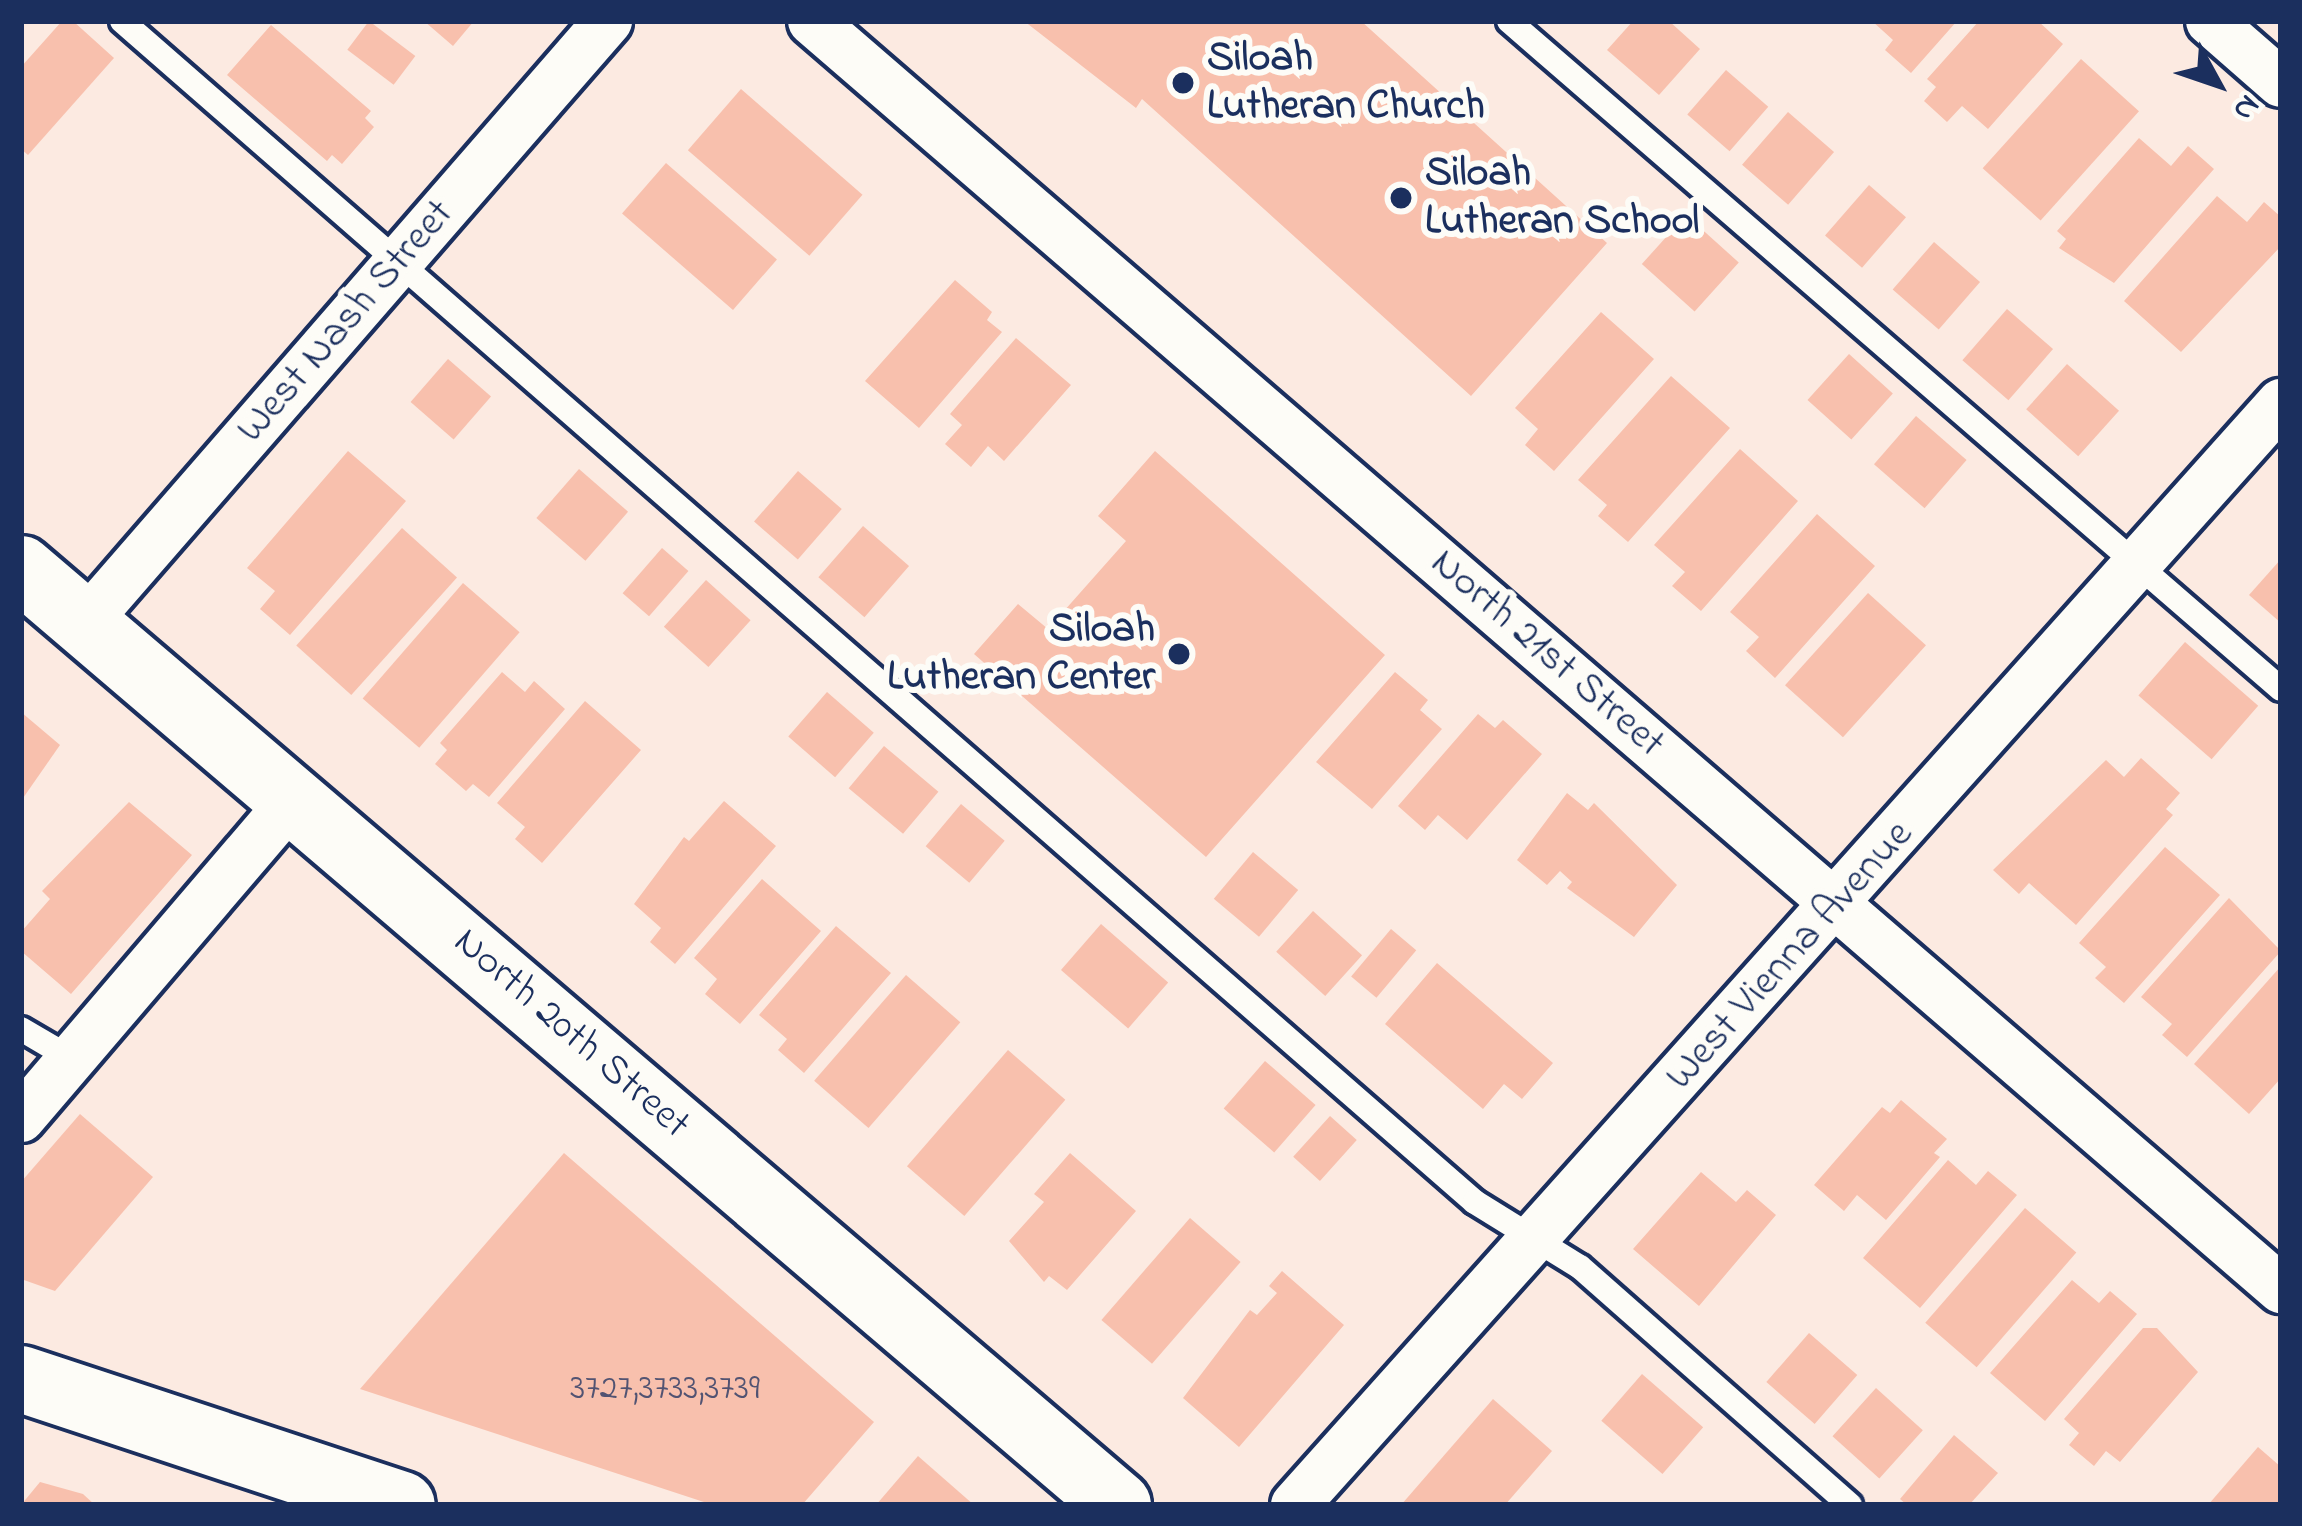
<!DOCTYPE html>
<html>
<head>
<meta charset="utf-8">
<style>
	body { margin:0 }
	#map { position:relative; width:2302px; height:1526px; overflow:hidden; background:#fceae1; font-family:"Indie Flower",sans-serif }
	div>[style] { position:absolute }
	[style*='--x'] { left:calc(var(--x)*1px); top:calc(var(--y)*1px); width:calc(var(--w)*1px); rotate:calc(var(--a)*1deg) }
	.building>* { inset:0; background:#f8c0ad; transform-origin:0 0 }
	.roads { filter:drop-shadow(3px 0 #1b2f5e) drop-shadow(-3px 0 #1b2f5e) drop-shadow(0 3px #1b2f5e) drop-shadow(0 -3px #1b2f5e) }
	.lane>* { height:24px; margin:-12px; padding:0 12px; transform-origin:12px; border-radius:12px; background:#fdfcf7 }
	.street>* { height:48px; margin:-24px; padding:0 24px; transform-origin:24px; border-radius:24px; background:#fdfcf7 }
	.secondary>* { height:66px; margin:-33px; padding:0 33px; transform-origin:33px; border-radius:33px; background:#fdfcf7 }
	.dots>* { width:33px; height:33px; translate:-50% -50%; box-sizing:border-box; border:6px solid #fdfcf7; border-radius:50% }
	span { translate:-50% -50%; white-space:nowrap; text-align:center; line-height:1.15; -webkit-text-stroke:12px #fdfcf7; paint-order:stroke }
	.number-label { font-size:36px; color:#525372 }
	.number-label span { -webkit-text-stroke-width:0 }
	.poi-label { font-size:42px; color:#1b2f5e; font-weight:700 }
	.left { translate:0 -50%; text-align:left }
	.right { translate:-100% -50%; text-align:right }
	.street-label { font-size:42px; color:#1b2f5e }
	.frame { position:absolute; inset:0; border:24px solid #1b2f5e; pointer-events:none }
	.north { position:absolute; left:2158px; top:24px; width:120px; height:120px; -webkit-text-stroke:9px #fdfcf7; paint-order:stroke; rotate:130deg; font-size:33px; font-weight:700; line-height:48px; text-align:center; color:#1b2f5e }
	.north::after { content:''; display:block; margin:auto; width:42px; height:54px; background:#1b2f5e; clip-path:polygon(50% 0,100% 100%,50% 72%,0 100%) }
</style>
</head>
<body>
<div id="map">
	<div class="building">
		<div style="clip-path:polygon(62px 21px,73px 21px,114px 58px,28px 155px,21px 149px,21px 67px)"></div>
		<div style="left:369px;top:21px;width:58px;height:36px;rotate:37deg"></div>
		<div style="clip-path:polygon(424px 21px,474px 21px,453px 46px)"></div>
		<div style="clip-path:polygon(1024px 21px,1361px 21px,1607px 243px,1471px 396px,1142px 99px,1136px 108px)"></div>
		<div style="clip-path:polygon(1633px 21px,1669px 21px,1700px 49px,1659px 95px,1607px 50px)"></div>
		<div style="clip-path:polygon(1872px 21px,1957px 21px,1911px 73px,1885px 50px,1893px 40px)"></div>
		<div style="clip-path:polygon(1979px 21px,2038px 21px,2063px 44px,1988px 129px,1962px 106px,1947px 122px,1924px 101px,1936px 87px,1927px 79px)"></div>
		<div style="clip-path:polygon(271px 25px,371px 111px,365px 118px,374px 127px,342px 164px,332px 155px,327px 161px,227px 75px)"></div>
		<div style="left:2081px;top:59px;width:78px;height:147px;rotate:42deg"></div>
		<div style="left:1726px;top:70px;width:56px;height:59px;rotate:41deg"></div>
		<div style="left:741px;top:89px;width:161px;height:81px;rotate:41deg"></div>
		<div style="left:1788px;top:112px;width:61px;height:70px;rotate:41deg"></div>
		<div style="clip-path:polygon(2139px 138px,2171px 166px,2188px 146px,2214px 169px,2114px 283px,2059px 248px,2066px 239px,2057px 231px)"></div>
		<div style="left:666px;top:163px;width:147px;height:67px;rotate:41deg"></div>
		<div style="left:1869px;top:185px;width:49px;height:67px;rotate:41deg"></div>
		<div style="clip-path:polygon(2217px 196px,2247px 222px,2264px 202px,2281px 217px,2281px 246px,2181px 352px,2124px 301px)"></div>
		<div style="left:1686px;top:215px;width:71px;height:66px;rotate:42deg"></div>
		<div style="left:1934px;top:242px;width:61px;height:63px;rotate:41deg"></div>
		<div style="clip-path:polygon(955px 280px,992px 312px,987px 320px,1002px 332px,919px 428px,865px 381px)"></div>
		<div style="left:2007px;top:309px;width:61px;height:68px;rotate:41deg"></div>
		<div style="clip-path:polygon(1601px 312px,1654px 359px,1554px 471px,1525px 445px,1538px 429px,1515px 408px)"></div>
		<div style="clip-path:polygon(1016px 338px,1071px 385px,1004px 461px,988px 446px,971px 467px,945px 444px,962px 425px,950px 414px)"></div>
		<div style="left:1849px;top:354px;width:59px;height:62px;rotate:42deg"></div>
		<div style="left:448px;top:359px;width:57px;height:57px;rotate:41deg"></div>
		<div style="left:2067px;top:364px;width:70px;height:61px;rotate:42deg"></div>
		<div style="clip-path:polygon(1671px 376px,1730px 428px,1628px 542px,1598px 516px,1607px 505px,1578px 480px)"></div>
		<div style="left:1916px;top:416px;width:67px;height:64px;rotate:41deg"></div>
		<div style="clip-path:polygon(1740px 449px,1798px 501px,1701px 611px,1672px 586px,1685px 572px,1654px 545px)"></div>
		<div style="clip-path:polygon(348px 451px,406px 501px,290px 635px,260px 609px,275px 591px,247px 568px)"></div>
		<div style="clip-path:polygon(1155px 451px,1385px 655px,1206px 857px,974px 654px,1018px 604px,1048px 629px,1126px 541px,1098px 516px)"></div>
		<div style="left:579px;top:469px;width:65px;height:65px;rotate:41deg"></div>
		<div style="left:798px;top:471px;width:58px;height:67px;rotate:41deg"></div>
		<div style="clip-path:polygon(1817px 514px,1875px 566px,1775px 678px,1746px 651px,1759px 637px,1730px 612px)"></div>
		<div style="left:863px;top:526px;width:61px;height:68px;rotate:41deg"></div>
		<div style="left:402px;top:528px;width:74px;height:158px;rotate:42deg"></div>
		<div style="left:662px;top:548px;width:35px;height:60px;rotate:41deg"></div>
		<div style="clip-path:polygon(2281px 559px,2281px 623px,2249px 595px)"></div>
		<div style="left:706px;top:580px;width:60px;height:63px;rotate:42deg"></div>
		<div style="left:463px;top:583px;width:75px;height:153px;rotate:41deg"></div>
		<div style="left:1868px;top:593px;width:78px;height:124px;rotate:42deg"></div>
		<div style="left:2185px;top:642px;width:97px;height:71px;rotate:41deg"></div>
		<div style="clip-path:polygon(502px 672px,525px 692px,534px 681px,565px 709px,489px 797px,473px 784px,466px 791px,435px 764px,447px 750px,440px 743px)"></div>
		<div style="clip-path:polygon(1395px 672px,1428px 700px,1420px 710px,1442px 729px,1372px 809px,1316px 762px)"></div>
		<div style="left:827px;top:692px;width:62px;height:59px;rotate:41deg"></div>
		<div style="clip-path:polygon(585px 701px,641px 750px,542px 863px,515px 839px,525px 827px,497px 803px)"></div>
		<div style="clip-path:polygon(21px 712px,60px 745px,21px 801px)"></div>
		<div style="clip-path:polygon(1478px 714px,1495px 728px,1503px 720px,1542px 754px,1467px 840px,1438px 815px,1425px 830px,1398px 806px)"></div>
		<div style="left:884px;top:746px;width:71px;height:55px;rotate:40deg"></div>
		<div style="clip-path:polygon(2141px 758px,2180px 793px,2166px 809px,2173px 815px,2076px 925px,2029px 883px,2019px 894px,1993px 870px,2106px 760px,2124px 777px)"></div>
		<div style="clip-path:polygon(1567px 793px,1588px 810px,1594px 803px,1677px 885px,1634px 937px,1567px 888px,1572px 882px,1560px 871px,1547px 885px,1517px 860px)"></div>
		<div style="clip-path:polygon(724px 801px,776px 846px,675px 964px,650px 942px,661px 928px,634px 904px,684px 837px,689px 841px)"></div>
		<div style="clip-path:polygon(129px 802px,192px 855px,71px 994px,21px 951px,21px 932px,50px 899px,42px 891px)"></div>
		<div style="left:961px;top:804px;width:57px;height:55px;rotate:40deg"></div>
		<div style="clip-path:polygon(2165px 847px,2220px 895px,2124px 1003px,2095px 978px,2106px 967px,2079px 943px)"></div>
		<div style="left:1253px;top:852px;width:59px;height:61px;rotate:40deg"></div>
		<div style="clip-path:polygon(762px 879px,821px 931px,740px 1024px,705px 994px,717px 979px,694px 958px)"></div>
		<div style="clip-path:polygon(2229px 898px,2281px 951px,2187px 1057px,2162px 1035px,2172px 1024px,2141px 997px)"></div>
		<div style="left:1313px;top:911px;width:66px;height:55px;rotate:42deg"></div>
		<div style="left:1101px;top:924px;width:89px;height:61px;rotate:41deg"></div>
		<div style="clip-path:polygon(836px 926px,891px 973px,804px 1073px,778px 1050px,787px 1039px,759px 1015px)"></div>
		<div style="left:1391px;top:929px;width:33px;height:62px;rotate:40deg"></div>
		<div style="clip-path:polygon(1437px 963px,1553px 1063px,1522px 1099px,1504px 1084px,1483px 1109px,1385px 1024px)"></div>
		<div style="clip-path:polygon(2281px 966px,2281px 1078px,2249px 1114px,2194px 1064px)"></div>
		<div style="left:906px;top:975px;width:72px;height:140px;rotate:41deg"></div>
		<div style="left:1008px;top:1050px;width:76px;height:154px;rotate:41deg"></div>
		<div style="left:1265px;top:1061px;width:67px;height:63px;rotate:41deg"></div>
		<div style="clip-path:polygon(1901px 1100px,1947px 1139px,1934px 1153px,1940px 1157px,1886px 1220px,1857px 1195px,1844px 1211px,1814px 1185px,1882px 1107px,1890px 1113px)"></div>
		<div style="clip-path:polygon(80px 1114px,153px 1177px,55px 1291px,21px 1279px,21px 1182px)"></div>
		<div style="left:1330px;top:1116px;width:36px;height:55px;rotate:42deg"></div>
		<div style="clip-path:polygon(564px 1153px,874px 1422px,802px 1505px,713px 1505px,360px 1389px)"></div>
		<div style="clip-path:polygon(1070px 1153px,1136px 1211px,1067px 1290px,1049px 1276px,1044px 1282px,1009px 1241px,1044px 1202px,1034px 1194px)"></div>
		<div style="clip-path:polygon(1948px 1160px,1976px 1185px,1988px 1171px,2017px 1195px,1920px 1308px,1863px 1258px)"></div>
		<div style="clip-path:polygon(1701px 1172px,1736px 1202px,1747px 1190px,1776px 1215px,1699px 1306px,1633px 1249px)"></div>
		<div style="left:2025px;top:1208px;width:68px;height:152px;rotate:41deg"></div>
		<div style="left:1190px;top:1218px;width:67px;height:135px;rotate:41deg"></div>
		<div style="clip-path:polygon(1282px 1271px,1344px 1325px,1239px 1447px,1183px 1398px,1250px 1310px,1257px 1315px,1277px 1293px,1269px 1286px)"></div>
		<div style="clip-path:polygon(2072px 1280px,2099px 1303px,2110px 1291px,2137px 1314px,2045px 1421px,1990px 1373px)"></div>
		<div style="clip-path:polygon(2143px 1328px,2157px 1328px,2198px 1372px,2120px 1462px,2106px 1451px,2094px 1466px,2069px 1445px,2079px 1433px,2064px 1419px)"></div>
		<div style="left:1809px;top:1333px;width:64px;height:65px;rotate:41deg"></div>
		<div style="left:1642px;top:1374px;width:81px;height:62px;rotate:41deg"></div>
		<div style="left:1876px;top:1388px;width:63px;height:65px;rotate:42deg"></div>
		<div style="clip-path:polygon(1493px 1399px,1552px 1451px,1505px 1505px,1401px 1505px)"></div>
		<div style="clip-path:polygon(1954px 1435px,1998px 1473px,1969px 1505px,1907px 1505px,1900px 1499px)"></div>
		<div style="clip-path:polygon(2258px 1447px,2281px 1467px,2281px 1505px,2208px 1505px)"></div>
		<div style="clip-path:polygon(918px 1456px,974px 1505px,876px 1505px)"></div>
		<div style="clip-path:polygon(40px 1482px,83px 1494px,95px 1505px,21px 1505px)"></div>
	</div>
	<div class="roads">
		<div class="lane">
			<div style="--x:122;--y:21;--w:1796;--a:41.12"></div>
			<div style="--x:1475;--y:1202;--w:123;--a:31.8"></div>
			<div style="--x:1580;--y:1267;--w:360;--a:41.4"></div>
			<div style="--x:1509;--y:21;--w:1021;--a:40.87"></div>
			<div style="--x:21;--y:1029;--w:59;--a:30.5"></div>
		</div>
		<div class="street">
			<div style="--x:812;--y:21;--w:1941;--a:40.8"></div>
			<div style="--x:2210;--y:21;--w:94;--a:41.1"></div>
			<div style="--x:84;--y:624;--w:799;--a:-49.01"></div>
			<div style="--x:21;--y:1118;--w:422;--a:-49.5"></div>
			<div style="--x:1295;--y:1505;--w:1479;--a:-48.18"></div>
		</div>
		<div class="secondary">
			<div style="--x:21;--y:569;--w:1442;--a:40.47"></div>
			<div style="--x:21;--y:1379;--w:401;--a:18.3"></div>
		</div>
	</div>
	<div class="dots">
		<div style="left:1183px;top:83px;background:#1b2f5e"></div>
		<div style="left:1401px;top:198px;background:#1b2f5e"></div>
		<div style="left:1179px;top:654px;background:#1b2f5e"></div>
	</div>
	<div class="number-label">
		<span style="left:665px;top:1390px">3727,3733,3739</span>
	</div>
	<div class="poi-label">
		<span class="left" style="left:1207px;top:83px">Siloah<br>Lutheran Church</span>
		<span class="left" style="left:1425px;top:198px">Siloah<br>Lutheran School</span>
		<span class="right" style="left:1155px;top:654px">Siloah<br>Lutheran Center</span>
	</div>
	<div class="street-label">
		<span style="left:346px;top:322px;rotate:-49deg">West Nash Street</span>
		<span style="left:1547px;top:654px;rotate:41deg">North 21st Street</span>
		<span style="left:1790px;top:956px;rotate:-48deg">West Vienna Avenue</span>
		<span style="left:571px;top:1034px;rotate:41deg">North 20th Street</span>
	</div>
	<div class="frame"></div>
	<div class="north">N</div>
</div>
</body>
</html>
